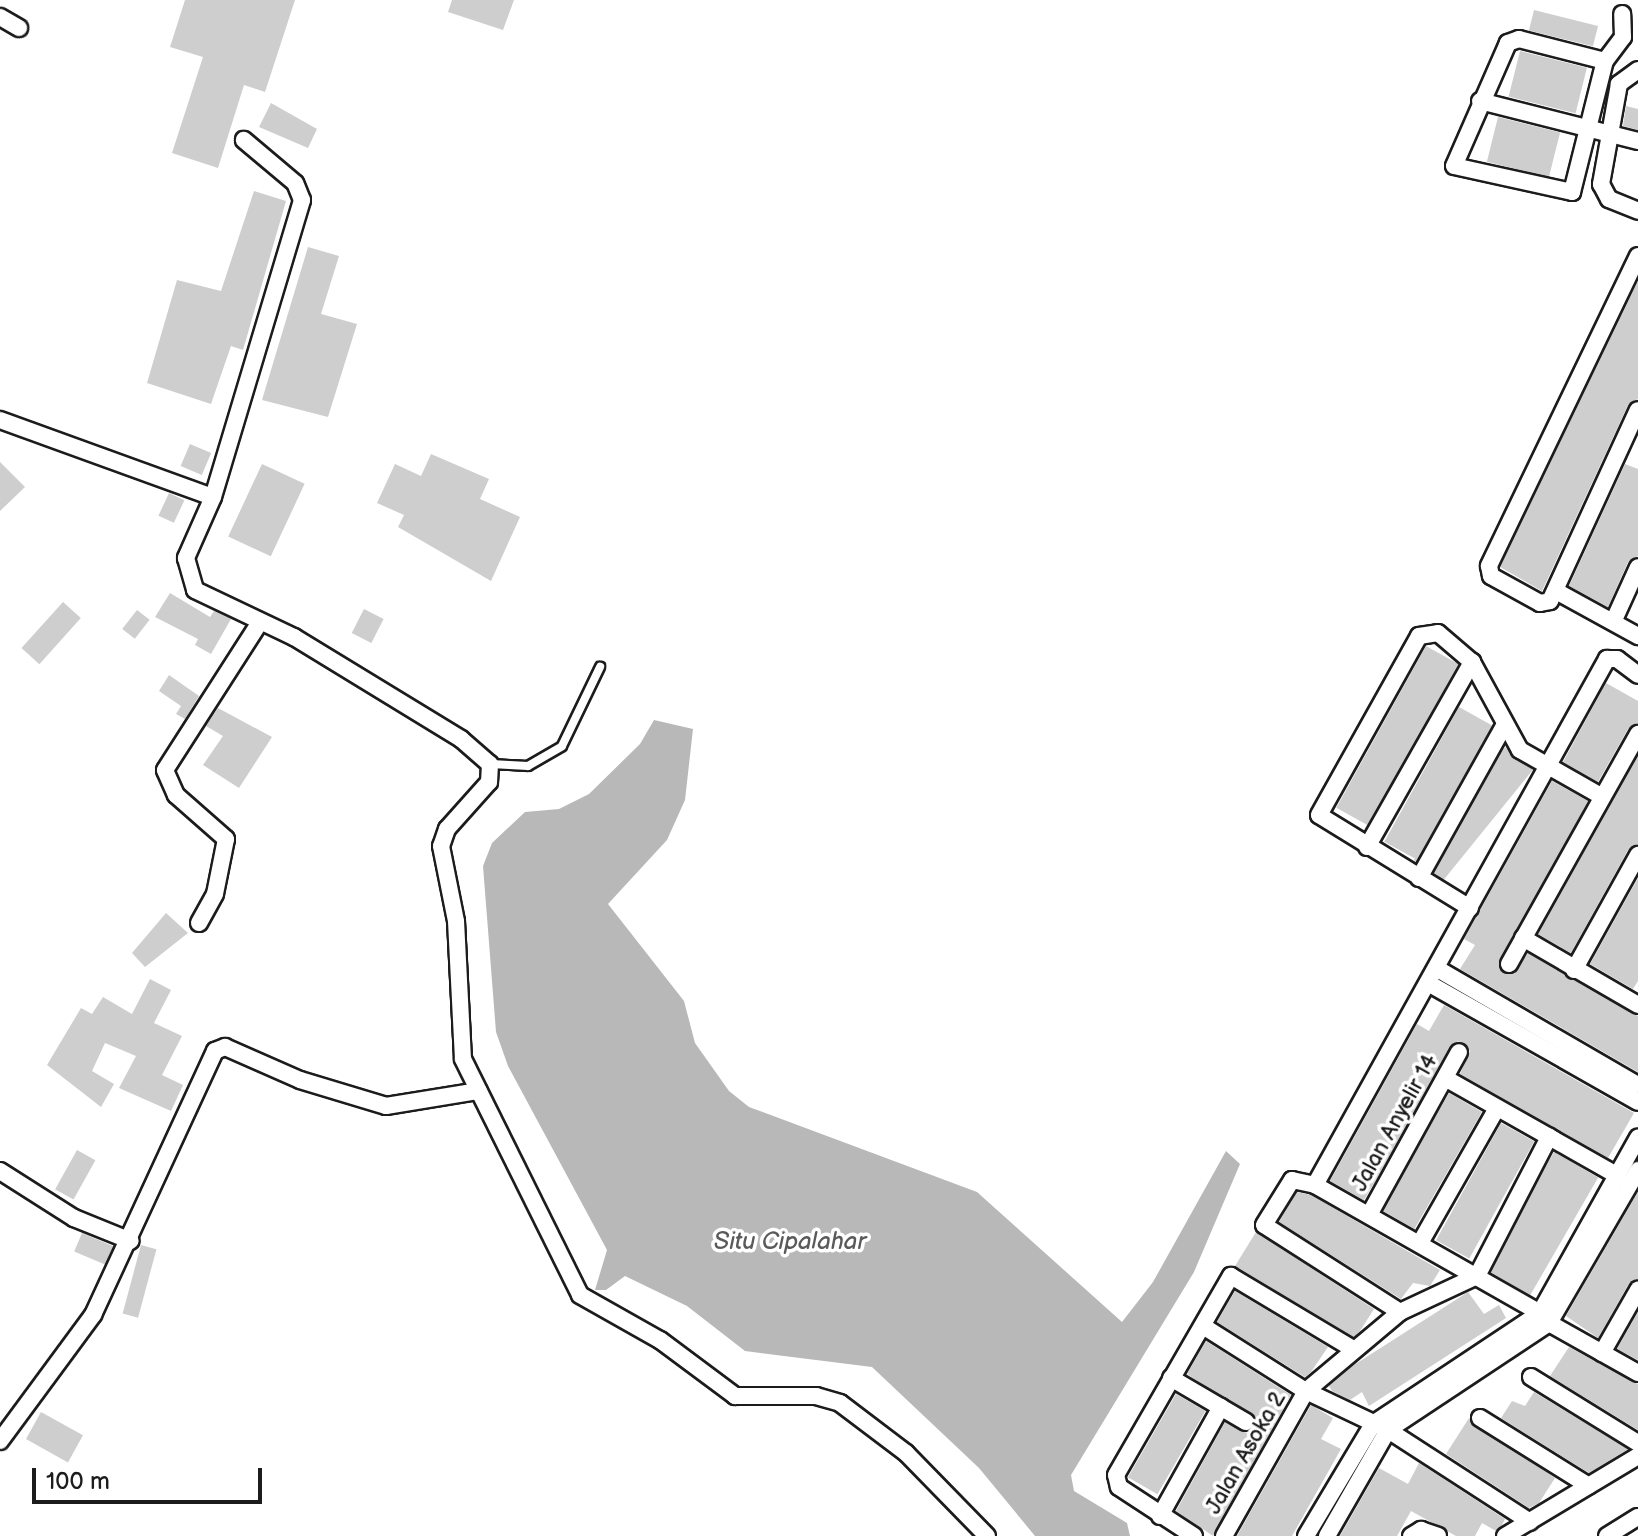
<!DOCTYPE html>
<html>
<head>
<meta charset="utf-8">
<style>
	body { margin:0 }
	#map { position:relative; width:1638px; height:1536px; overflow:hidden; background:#fff; font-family:"Balsamiq Sans",sans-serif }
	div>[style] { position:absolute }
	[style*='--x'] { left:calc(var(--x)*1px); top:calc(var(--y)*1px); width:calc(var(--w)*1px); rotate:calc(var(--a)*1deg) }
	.water>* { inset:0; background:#b8b8b8 }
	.building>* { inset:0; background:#cecece; transform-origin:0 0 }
	.roads { filter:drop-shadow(2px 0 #1c1c1c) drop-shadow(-2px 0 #1c1c1c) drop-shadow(0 2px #1c1c1c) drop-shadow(0 -2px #1c1c1c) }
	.service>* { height:8px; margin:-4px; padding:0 4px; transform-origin:4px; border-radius:4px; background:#fff }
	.minor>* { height:16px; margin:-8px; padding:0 8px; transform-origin:8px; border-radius:8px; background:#fff }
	span { translate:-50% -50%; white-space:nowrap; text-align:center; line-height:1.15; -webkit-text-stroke:7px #fff; paint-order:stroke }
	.street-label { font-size:22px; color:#1c1c1c }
	.water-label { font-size:24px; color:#5a5a5a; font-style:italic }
	.scale { position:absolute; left:32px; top:1468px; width:230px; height:36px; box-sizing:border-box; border:4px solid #1c1c1c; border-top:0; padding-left:10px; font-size:24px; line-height:28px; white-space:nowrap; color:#1c1c1c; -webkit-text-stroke:6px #fff; paint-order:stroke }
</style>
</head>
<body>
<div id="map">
	<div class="water">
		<div style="clip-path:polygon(654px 720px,693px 729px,685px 800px,667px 840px,608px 904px,684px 1001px,695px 1043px,729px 1091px,749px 1107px,977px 1192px,1122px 1322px,1153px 1282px,1226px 1151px,1240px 1164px,1194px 1272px,1071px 1475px,1074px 1491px,1127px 1523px,1130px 1536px,1035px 1536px,979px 1468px,872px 1367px,745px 1351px,687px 1306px,625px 1276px,606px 1290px,595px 1290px,607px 1250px,508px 1066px,496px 1032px,483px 866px,492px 843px,525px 812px,559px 809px,589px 794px,640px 744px)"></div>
	</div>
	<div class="building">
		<div style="clip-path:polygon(185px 0,295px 0,265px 92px,244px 85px,218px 168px,172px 153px,203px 57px,170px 47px)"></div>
		<div style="clip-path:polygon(452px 0,514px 0,503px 30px,448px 12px)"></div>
		<div style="left:1534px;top:10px;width:66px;height:21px;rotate:14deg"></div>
		<div style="left:1520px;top:51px;width:69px;height:47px;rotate:14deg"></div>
		<div style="clip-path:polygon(271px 103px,317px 129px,308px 148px,259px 127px)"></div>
		<div style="clip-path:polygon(1626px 106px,1638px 109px,1638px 130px,1623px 126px)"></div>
		<div style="left:1498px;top:117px;width:64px;height:46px;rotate:14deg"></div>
		<div style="clip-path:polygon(254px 191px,286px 201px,243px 350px,231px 346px,211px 404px,147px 383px,177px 280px,221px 291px)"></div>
		<div style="clip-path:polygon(308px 247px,339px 256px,321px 314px,357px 324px,328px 417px,262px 400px)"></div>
		<div style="clip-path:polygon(1638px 281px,1638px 399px,1628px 405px,1542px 591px,1500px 567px)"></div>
		<div style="left:190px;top:444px;width:23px;height:24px;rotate:23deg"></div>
		<div style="clip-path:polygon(431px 454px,489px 479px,480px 499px,520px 517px,491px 581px,398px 527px,404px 515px,377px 503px,395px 464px,421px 476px)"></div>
		<div style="clip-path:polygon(0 462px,25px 487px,0 511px)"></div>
		<div style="left:262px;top:464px;width:47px;height:80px;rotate:25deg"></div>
		<div style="clip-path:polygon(1625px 464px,1638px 469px,1638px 556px,1628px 562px,1608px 607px,1569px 586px)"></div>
		<div style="left:169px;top:493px;width:17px;height:25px;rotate:25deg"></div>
		<div style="clip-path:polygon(170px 593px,210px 617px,214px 611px,231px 619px,211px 654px,195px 645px,198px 639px,155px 617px)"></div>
		<div style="left:63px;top:602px;width:24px;height:62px;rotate:42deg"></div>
		<div style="left:364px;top:609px;width:22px;height:27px;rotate:27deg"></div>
		<div style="left:137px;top:610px;width:16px;height:24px;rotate:38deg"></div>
		<div style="left:1426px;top:646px;width:37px;height:185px;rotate:29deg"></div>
		<div style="clip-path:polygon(169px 675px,199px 696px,185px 719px,176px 714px,181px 706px,159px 691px)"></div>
		<div style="clip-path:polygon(1606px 683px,1638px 701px,1638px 723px,1628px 729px,1598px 782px,1563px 762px)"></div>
		<div style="left:1459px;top:707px;width:38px;height:154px;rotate:29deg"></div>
		<div style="clip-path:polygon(218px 708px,272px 737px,239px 788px,203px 765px,223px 736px,206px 726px)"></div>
		<div style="left:1505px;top:747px;width:36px;height:145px;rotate:39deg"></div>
		<div style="clip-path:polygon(1638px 756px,1638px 844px,1628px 850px,1571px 953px,1538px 934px)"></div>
		<div style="clip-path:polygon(1552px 781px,1588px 801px,1499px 969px,1514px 974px,1528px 953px,1638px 1016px,1638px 1072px,1460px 969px,1475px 945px,1464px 939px)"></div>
		<div style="clip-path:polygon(1638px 878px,1638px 981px,1633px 989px,1590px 964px)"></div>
		<div style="clip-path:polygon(166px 913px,188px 933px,145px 967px,132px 953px)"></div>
		<div style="clip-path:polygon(150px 979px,171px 990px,154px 1023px,182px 1036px,162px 1075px,183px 1085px,171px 1111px,119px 1088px,136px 1056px,105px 1043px,92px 1071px,114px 1084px,101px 1107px,47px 1065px,81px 1008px,92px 1014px,103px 997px,132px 1014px)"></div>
		<div style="clip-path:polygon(1444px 1005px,1634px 1113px,1608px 1158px,1460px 1074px,1470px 1051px,1458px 1041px,1364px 1200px,1330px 1181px,1417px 1024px,1429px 1031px)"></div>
		<div style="left:1449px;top:1093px;width:38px;height:135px;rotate:30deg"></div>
		<div style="left:1501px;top:1123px;width:38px;height:134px;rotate:29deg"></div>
		<div style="left:77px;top:1150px;width:21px;height:45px;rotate:29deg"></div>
		<div style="left:1554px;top:1152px;width:51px;height:136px;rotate:30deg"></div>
		<div style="clip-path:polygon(1297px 1192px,1311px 1195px,1440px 1270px,1430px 1286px,1413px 1283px,1401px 1299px,1279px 1222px)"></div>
		<div style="clip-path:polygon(1638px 1192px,1638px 1279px,1628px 1285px,1598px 1338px,1566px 1316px)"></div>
		<div style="clip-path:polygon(1256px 1232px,1374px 1309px,1360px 1331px,1354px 1337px,1235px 1266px)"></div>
		<div style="left:82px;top:1233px;width:34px;height:20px;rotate:23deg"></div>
		<div style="left:141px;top:1245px;width:16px;height:71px;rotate:15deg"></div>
		<div style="clip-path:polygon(1235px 1291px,1328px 1347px,1311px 1372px,1305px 1377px,1217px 1322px)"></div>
		<div style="clip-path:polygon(1468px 1292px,1484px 1314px,1499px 1305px,1506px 1318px,1369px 1406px,1362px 1392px,1350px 1400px,1332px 1391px,1329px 1386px,1354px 1365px)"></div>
		<div style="clip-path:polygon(1638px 1312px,1638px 1360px,1617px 1349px)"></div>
		<div style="clip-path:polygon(1206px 1341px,1291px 1395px,1213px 1536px,1176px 1511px,1225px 1422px,1247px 1433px,1257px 1421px,1187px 1374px)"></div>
		<div style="clip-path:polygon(1569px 1347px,1638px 1384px,1638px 1430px,1550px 1376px)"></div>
		<div style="clip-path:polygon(1534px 1392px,1628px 1449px,1589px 1473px,1501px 1418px,1512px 1401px,1525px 1406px)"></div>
		<div style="left:1176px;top:1394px;width:34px;height:96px;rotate:30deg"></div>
		<div style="clip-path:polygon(1311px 1405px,1333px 1418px,1321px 1439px,1341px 1449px,1301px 1520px,1292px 1536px,1237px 1536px)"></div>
		<div style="left:41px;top:1412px;width:48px;height:31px;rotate:29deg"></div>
		<div style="clip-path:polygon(1469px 1418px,1555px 1478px,1539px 1503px,1529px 1508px,1446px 1454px)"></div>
		<div style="clip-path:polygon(1419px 1463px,1505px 1519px,1502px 1525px,1496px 1531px,1482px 1523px,1475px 1536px,1456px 1536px,1411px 1511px,1397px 1536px,1340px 1536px,1379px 1468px,1408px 1484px)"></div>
	</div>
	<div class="roads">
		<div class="service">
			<div style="--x:491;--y:764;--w:37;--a:3"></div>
			<div style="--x:528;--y:766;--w:39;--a:-30"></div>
			<div style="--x:562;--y:746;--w:88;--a:-64.3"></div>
		</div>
		<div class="minor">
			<div style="--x:0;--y:17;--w:22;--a:30"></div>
			<div style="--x:1605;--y:61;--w:89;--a:-165.7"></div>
			<div style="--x:1519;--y:39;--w:12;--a:160"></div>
			<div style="--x:1508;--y:43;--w:134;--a:113.7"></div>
			<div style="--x:1454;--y:166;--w:121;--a:12.4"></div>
			<div style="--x:1572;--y:192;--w:135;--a:-75.9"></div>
			<div style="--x:1605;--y:61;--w:30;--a:-53"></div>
			<div style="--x:1623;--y:37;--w:23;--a:-92"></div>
			<div style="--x:1638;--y:70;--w:24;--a:144"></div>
			<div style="--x:1619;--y:84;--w:102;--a:100.2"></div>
			<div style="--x:1601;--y:184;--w:17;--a:62"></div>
			<div style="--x:1609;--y:199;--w:31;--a:22"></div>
			<div style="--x:1480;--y:101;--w:163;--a:14.2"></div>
			<div style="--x:1638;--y:256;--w:344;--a:115.7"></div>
			<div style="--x:1489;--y:566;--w:10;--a:79"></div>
			<div style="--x:1491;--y:576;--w:56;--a:28.9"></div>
			<div style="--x:1540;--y:603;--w:10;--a:-11"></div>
			<div style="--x:1550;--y:601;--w:210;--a:-65.3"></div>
			<div style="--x:0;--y:420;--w:226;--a:19.9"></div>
			<div style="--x:213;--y:497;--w:67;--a:113.9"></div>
			<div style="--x:186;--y:558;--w:33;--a:74"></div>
			<div style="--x:195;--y:590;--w:110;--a:25.4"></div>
			<div style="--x:294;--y:637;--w:196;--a:31.4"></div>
			<div style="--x:461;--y:739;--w:38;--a:41"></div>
			<div style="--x:490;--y:764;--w:18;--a:93"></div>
			<div style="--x:489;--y:782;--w:63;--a:131.8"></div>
			<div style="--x:447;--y:829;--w:18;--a:109"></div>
			<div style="--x:441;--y:846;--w:76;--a:78.7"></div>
			<div style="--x:456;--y:921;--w:138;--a:87.1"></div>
			<div style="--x:463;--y:1059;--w:263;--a:63.6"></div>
			<div style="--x:580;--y:1295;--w:92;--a:29.4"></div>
			<div style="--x:660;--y:1340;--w:94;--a:36.7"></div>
			<div style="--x:735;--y:1396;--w:81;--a:0"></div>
			<div style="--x:816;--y:1396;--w:25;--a:16"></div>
			<div style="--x:840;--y:1403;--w:83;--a:37.1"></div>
			<div style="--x:906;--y:1453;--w:116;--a:45.7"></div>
			<div style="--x:213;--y:497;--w:310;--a:-73.3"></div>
			<div style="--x:302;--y:200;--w:18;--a:-112"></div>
			<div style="--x:295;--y:183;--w:67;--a:-139.9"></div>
			<div style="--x:1556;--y:591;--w:94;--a:28.8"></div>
			<div style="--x:1614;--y:620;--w:58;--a:-65.6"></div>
			<div style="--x:1367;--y:847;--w:213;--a:-60.4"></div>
			<div style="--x:1419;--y:878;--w:176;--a:-60.8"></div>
			<div style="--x:1470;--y:908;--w:177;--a:-148.4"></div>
			<div style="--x:1319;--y:815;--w:205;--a:-60.8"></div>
			<div style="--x:1419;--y:636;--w:19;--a:-9"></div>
			<div style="--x:1438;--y:633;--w:45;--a:40.5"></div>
			<div style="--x:1472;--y:662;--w:100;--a:61.4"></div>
			<div style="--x:1520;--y:750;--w:93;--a:29.6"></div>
			<div style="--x:199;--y:923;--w:33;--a:-61"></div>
			<div style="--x:215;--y:894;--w:56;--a:-78.7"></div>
			<div style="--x:226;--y:839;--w:67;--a:-138.7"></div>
			<div style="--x:176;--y:795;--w:27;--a:-114"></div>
			<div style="--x:165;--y:770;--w:172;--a:-57.3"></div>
			<div style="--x:1523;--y:938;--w:133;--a:30.2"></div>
			<div style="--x:1509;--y:964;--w:264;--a:-60.7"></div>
			<div style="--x:1436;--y:968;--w:233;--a:30.1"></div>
			<div style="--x:1574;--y:970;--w:132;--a:-60.9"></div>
			<div style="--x:1428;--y:983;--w:241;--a:29.5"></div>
			<div style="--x:1445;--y:1078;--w:199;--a:29.5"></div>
			<div style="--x:0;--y:1171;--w:88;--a:32.4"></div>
			<div style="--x:74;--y:1218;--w:61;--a:22"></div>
			<div style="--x:1315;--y:1185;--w:602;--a:-60.96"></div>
			<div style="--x:1607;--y:659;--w:10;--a:0"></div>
			<div style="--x:1617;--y:659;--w:26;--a:37"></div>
			<div style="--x:1369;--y:1215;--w:186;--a:-61.1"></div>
			<div style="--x:1420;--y:1243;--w:155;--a:-60.3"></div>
			<div style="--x:1400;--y:1312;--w:161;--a:-147.4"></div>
			<div style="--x:1264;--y:1225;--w:53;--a:-58.1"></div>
			<div style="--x:1292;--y:1180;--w:24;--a:12"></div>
			<div style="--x:1315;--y:1185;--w:259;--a:29.6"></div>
			<div style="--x:1549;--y:1323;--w:102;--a:29.3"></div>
			<div style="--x:1203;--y:1326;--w:122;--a:32.3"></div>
			<div style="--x:1306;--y:1391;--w:91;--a:25.4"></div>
			<div style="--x:1388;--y:1430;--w:169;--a:32.9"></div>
			<div style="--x:1602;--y:1353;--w:73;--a:-60.3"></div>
			<div style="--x:1531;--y:1377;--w:126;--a:31.7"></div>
			<div style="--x:1171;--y:1378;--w:87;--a:30.4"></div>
			<div style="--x:1480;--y:1418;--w:128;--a:32"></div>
			<div style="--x:0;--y:1441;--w:157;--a:-53.6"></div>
			<div style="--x:93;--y:1315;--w:291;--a:-65.2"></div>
			<div style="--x:215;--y:1051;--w:11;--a:-22"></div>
			<div style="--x:225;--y:1047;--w:82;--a:23.7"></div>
			<div style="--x:300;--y:1080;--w:90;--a:16.8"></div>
			<div style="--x:386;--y:1106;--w:94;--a:-9.2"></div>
			<div style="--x:1160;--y:1516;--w:125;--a:-60.8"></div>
			<div style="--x:1194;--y:1536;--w:90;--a:-146.8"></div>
			<div style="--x:1119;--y:1487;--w:12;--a:-104"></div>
			<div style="--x:1116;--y:1475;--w:230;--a:-60"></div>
			<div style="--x:1231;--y:1276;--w:142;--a:30.9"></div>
			<div style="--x:1224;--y:1536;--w:167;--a:-60.5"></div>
			<div style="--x:1306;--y:1391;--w:123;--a:-40"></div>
			<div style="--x:1400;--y:1312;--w:85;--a:-25.1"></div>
			<div style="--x:1477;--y:1276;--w:157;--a:-62.6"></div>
			<div style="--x:1306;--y:1536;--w:131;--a:-59.1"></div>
			<div style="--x:1373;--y:1424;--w:201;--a:-33.6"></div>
			<div style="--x:1540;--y:1313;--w:201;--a:-60.8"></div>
			<div style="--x:1327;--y:1536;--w:122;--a:-60.1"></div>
			<div style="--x:1388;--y:1430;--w:193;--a:-33.6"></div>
			<div style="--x:1549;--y:1323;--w:177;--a:-59.8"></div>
			<div style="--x:1411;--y:1536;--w:12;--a:-31"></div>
			<div style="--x:1421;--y:1530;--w:18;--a:19"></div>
			<div style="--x:1505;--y:1536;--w:155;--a:-31"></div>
			<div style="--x:1607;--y:1536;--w:36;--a:-32"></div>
		</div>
	</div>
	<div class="street-label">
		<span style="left:1395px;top:1123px;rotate:-61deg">Jalan Anyelir 14</span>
		<span style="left:1246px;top:1453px;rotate:-60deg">Jalan Asoka 2</span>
	</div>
	<div class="water-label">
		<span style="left:790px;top:1242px">Situ Cipalahar</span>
	</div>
	<div class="scale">100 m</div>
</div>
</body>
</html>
